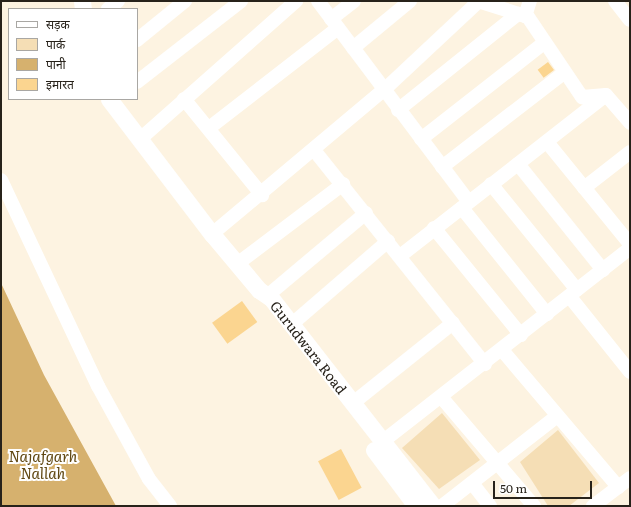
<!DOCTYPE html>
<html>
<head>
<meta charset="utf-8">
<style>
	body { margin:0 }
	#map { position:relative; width:631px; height:507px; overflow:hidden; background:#fdf3e1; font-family:Literata,"Noto Sans Devanagari",serif }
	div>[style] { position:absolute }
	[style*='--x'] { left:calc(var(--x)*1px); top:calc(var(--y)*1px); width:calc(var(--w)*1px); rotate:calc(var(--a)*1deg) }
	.green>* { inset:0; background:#f5deb5 }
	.water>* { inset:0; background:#d6b16e }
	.building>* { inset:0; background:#fbd590; transform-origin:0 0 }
	.minor>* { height:14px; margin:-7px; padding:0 7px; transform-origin:7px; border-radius:7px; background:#fff }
	.tertiary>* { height:17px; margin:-8.5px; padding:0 8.5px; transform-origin:8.5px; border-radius:8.5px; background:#fff }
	span { translate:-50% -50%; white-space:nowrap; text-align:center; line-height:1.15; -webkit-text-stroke:4px #fff; paint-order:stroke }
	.street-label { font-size:14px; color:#27221a }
	.water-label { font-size:15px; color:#5f4610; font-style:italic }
	.frame { position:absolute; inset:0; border:2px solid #27221a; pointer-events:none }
	.legend { position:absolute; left:8px; top:8px; width:130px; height:92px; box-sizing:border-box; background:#fff; border:1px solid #a9a7a3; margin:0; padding:5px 7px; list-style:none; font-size:12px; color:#27221a }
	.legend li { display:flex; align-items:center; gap:8px; height:20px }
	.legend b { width:20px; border:1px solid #a9a7a3 }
	.scale { position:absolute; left:493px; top:481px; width:99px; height:18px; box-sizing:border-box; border:2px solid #27221a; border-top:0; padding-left:5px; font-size:12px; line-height:14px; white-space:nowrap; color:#27221a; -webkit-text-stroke:3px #fff; paint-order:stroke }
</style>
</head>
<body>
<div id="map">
	<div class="green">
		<div style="clip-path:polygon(442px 413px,480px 460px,439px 489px,402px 448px)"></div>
		<div style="clip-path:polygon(558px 430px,599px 483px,569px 506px,548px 506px,520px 462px)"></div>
	</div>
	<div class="water">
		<div style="clip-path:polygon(1px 283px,44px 375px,116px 506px,1px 506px)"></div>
	</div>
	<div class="building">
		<div style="left:548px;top:62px;width:10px;height:13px;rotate:53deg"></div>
		<div style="left:242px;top:301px;width:26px;height:37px;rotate:54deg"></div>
		<div style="left:341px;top:449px;width:44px;height:26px;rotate:62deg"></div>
	</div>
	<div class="minor">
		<div style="--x:318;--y:1;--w:251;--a:53.1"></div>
		<div style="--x:478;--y:1;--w:52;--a:17.7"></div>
		<div style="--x:528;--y:17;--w:97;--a:56"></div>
		<div style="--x:582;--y:97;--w:24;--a:-5"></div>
		<div style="--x:606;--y:95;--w:37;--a:49"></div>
		<div style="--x:615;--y:1;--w:24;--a:52"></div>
		<div style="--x:108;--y:9;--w:13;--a:-39"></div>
		<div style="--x:525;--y:16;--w:16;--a:-72"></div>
		<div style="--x:331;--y:19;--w:29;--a:-38"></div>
		<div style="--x:137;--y:40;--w:62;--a:-39.1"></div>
		<div style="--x:353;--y:48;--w:74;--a:-39.5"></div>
		<div style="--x:137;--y:82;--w:132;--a:-37.9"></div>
		<div style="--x:184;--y:99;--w:124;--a:50.9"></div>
		<div style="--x:398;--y:110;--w:154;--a:-38.7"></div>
		<div style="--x:209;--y:128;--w:163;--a:-37.8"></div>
		<div style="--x:421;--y:139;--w:157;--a:-38"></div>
		<div style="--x:139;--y:140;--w:210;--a:-41.5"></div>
		<div style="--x:547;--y:142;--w:132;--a:50.9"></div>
		<div style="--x:314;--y:150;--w:274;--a:51.4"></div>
		<div style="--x:518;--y:164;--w:136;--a:51.3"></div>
		<div style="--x:442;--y:167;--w:155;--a:-37.7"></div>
		<div style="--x:1;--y:180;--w:228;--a:64.8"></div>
		<div style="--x:98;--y:386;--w:106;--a:61.3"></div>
		<div style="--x:149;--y:479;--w:34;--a:52"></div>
		<div style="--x:491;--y:184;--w:136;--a:50.9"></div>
		<div style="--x:584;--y:188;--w:58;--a:-38"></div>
		<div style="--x:462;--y:208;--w:136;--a:51.3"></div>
		<div style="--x:434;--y:228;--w:138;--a:50.9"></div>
		<div style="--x:212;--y:234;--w:226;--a:-40"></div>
		<div style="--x:385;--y:89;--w:129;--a:-43.1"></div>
		<div style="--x:400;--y:256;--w:261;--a:-38"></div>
		<div style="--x:237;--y:264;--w:133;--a:-37"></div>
		<div style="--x:267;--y:296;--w:129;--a:-40"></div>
		<div style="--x:570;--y:297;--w:96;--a:51.3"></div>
		<div style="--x:292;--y:324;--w:127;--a:-40.8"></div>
		<div style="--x:502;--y:350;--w:180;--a:49.7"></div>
		<div style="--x:442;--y:398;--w:142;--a:49.6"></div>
		<div style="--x:353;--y:403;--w:128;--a:-38.7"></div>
		<div style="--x:382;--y:442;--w:315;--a:-38"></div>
		<div style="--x:472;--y:483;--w:29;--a:52"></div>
		<div style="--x:442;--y:506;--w:146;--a:-38"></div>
		<div style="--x:593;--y:506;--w:46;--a:-37.1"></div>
	</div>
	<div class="tertiary">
		<div style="--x:82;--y:1;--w:8;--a:83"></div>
		<div style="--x:109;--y:99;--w:170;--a:52.7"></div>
		<div style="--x:212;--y:234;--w:73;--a:50"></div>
		<div style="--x:259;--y:290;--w:14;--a:34"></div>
		<div style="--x:271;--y:298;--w:264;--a:52.1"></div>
		<div style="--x:374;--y:450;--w:70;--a:53.1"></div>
	</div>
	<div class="street-label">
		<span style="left:309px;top:347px;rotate:52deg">Gurudwara Road</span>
	</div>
	<div class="water-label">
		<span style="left:43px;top:464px">Najafgarh<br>Nallah</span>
	</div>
	<div class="frame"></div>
	<ul class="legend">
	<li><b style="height:5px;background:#fff"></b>सड़क</li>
	<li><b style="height:11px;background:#f5deb5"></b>पार्क</li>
	<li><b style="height:11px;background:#d6b16e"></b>पानी</li>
	<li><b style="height:11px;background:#fbd590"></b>इमारत</li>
	</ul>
	<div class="scale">50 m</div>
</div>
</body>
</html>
